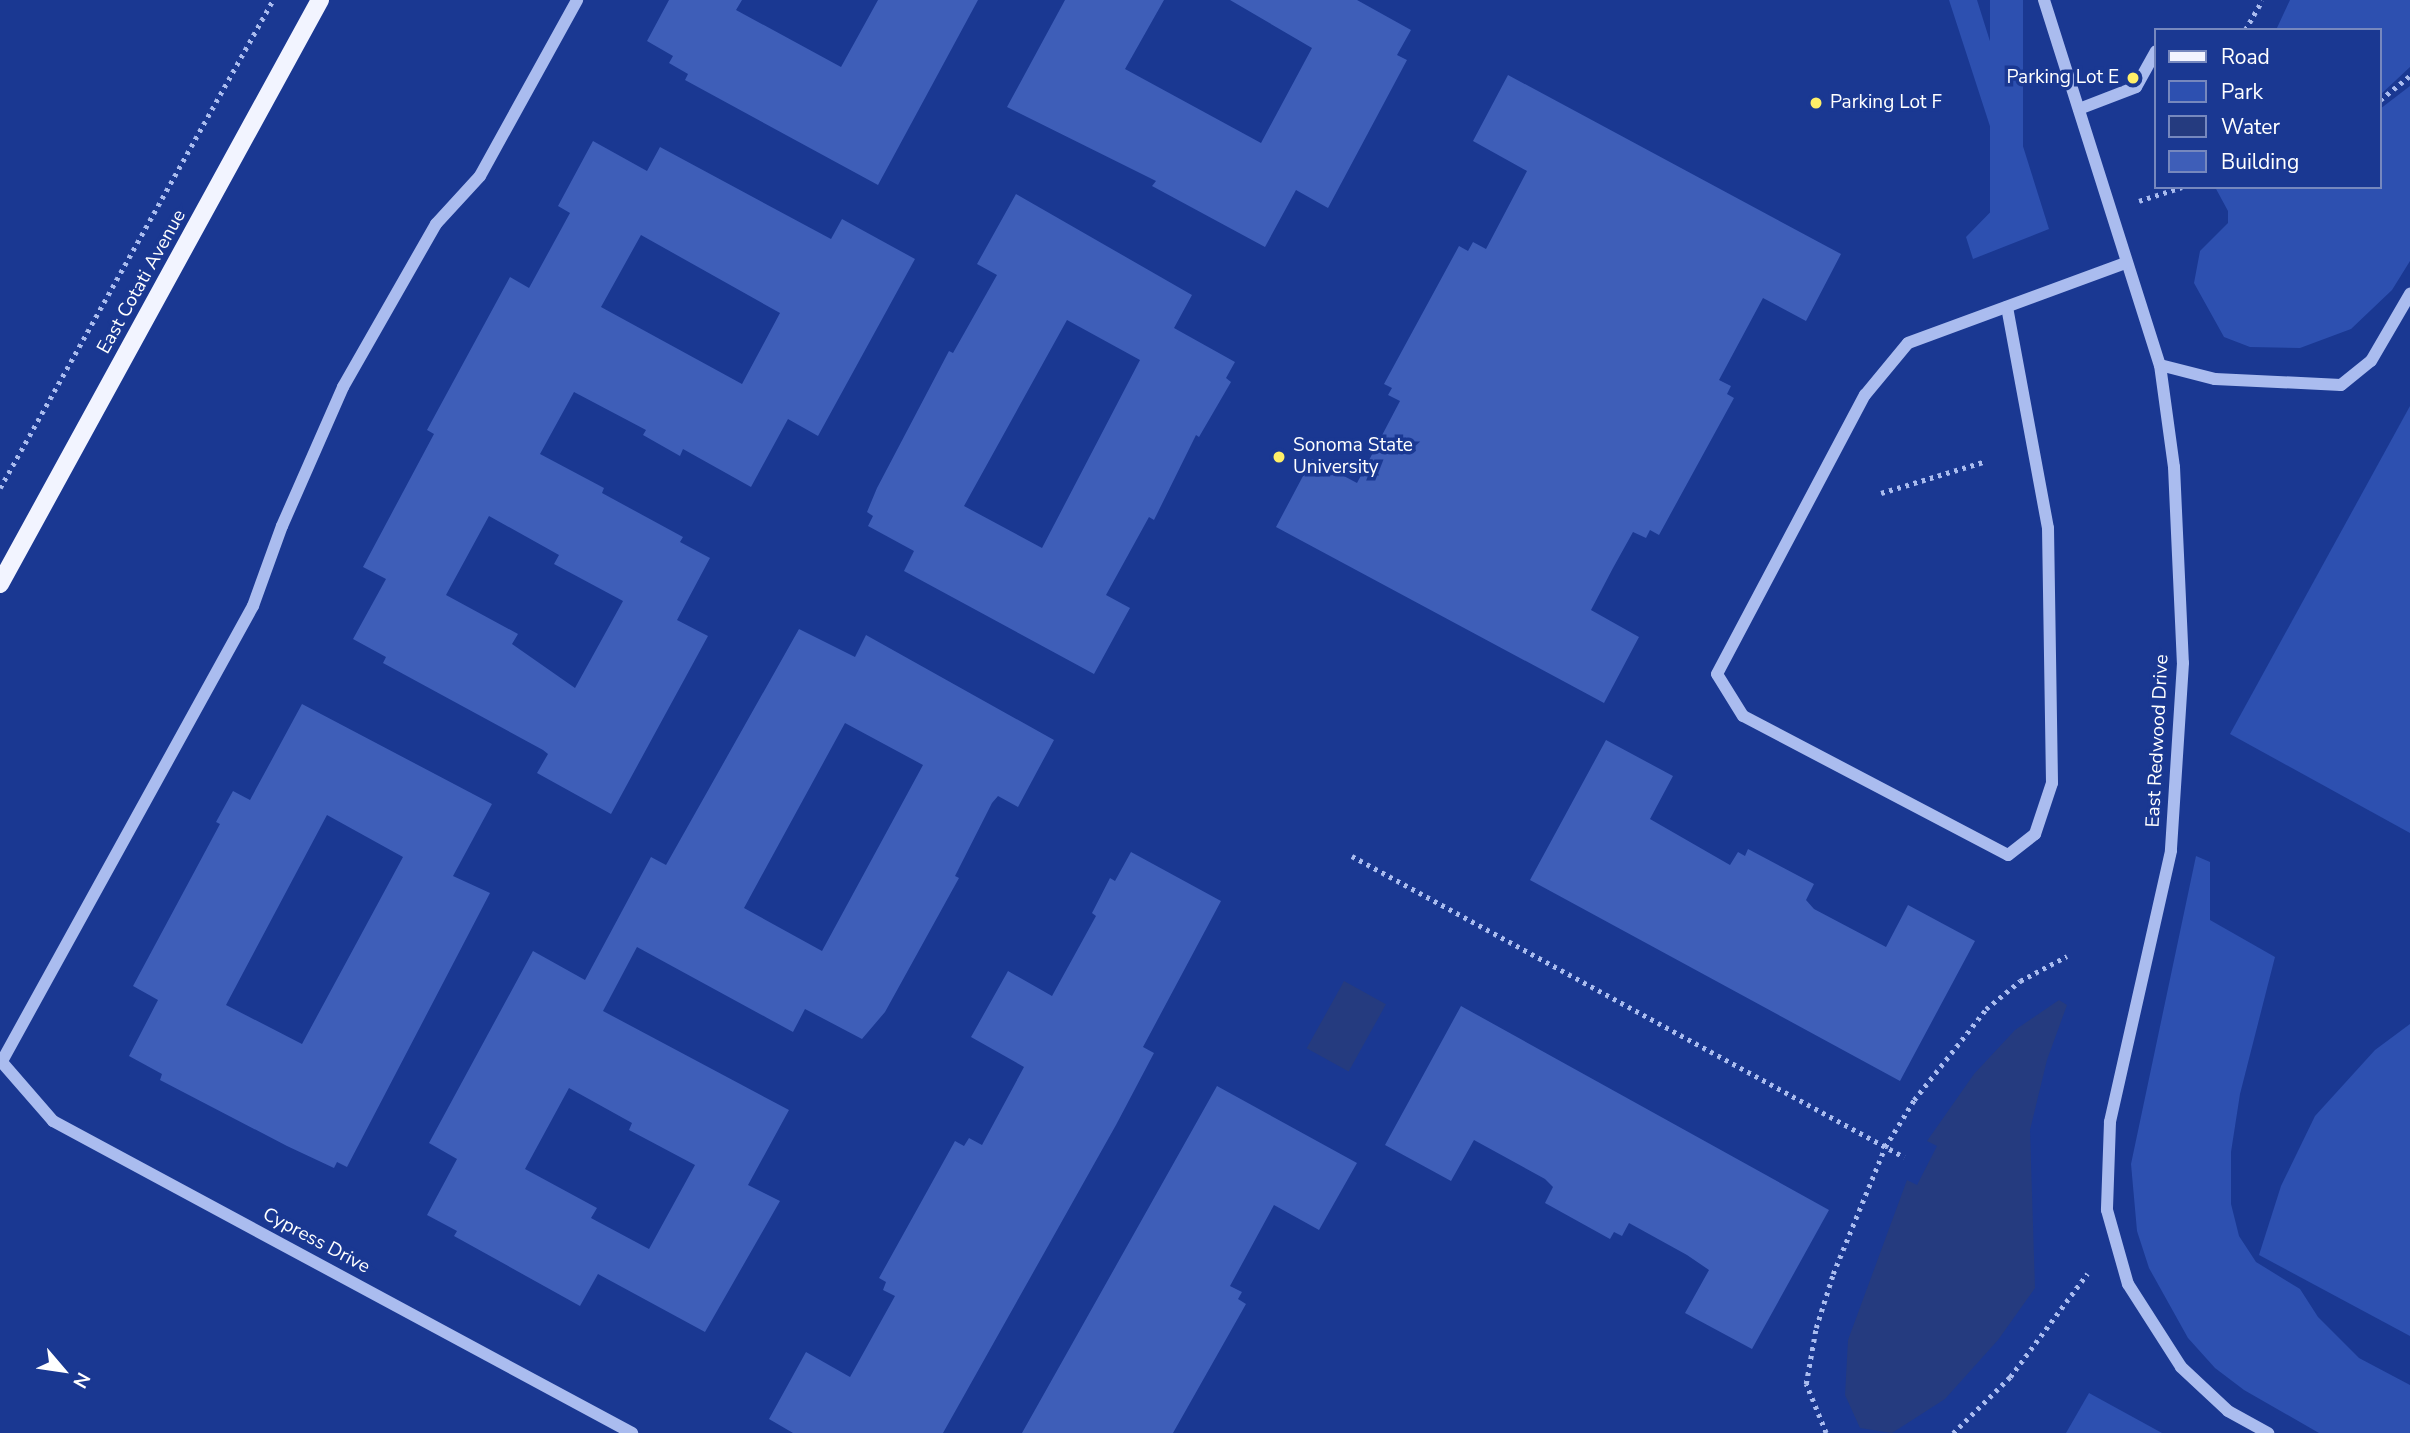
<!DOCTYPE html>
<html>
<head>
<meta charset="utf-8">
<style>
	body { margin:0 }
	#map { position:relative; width:2410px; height:1433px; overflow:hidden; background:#1a3892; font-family:"Nunito Sans",sans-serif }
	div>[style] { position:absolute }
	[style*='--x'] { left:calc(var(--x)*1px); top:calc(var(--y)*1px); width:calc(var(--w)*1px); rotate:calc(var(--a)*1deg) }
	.green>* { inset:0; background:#2d50b0; transform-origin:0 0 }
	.water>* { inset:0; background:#253b7f; transform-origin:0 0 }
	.building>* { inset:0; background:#3e5eb8 }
	.path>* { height:4.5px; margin-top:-2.25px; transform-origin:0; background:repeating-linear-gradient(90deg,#aabcef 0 3.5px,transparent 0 8.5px) }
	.minor>* { height:12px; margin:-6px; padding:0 6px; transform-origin:6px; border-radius:6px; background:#aabcef }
	.major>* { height:18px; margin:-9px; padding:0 9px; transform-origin:9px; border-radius:9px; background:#f2f4ff }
	.dots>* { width:19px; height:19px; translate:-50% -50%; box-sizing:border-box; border:4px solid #1a3892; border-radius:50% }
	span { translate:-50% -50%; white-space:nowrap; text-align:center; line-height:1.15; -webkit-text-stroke:7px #1a3892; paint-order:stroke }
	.poi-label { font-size:19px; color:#fff }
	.right { translate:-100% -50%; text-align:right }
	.left { translate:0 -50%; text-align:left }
	.street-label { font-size:19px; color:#fff }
	.legend { position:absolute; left:2154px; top:28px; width:228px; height:161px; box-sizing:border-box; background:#1a3892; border:2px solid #7688be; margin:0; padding:9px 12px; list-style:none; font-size:21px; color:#fff }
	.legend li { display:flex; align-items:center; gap:14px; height:35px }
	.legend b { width:35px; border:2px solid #7688be }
	.north { position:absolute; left:28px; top:1335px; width:70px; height:70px; -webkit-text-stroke:5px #1a3892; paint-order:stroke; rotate:119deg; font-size:19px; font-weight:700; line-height:28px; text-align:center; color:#fff }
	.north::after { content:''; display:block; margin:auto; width:24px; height:32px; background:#fff; clip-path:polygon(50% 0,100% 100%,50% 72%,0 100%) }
</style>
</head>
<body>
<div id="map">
	<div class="green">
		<div style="clip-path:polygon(1949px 0,1977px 0,2049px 229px,1973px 259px,1966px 237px,2011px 191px)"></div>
		<div style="left:1990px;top:0;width:33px;height:223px"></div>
		<div style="clip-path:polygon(2290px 0,2410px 0,2410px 67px,2380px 95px,2380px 30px,2276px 30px)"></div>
		<div style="clip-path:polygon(2410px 86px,2410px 261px,2392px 290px,2351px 329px,2300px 348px,2250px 347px,2224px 337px,2194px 283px,2200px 251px,2228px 223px,2228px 211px,2215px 187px,2380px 187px,2380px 109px)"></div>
		<div style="clip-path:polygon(2410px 406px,2410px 833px,2230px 734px)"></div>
		<div style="clip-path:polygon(2196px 856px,2210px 862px,2210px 920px,2275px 957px,2240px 1094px,2231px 1152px,2231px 1204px,2239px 1236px,2256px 1262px,2300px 1289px,2318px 1317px,2359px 1358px,2410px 1385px,2410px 1433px,2319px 1433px,2244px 1390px,2215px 1368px,2188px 1338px,2149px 1268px,2137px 1231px,2131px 1164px)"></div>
		<div style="clip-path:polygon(2410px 1024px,2410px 1336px,2259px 1255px,2281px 1186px,2315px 1116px,2375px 1050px)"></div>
		<div style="clip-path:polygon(2089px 1393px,2162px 1433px,2066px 1433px)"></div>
	</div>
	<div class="water">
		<div style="left:1344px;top:981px;width:48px;height:77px;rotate:29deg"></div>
		<div style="clip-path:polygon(2059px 1000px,2067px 1005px,2047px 1060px,2030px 1130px,2035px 1288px,1998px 1340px,1945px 1399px,1892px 1433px,1860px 1428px,1845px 1395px,1848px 1340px,1907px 1180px,1917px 1185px,1937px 1146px,1927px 1141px,1974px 1074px,2015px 1030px)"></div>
	</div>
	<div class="building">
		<div style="clip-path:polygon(669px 0,742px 0,736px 10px,841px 67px,878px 0,978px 0,878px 185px,685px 80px,688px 74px,669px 63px,673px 56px,647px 41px)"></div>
		<div style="clip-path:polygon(1065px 0,1164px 0,1125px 69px,1261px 143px,1312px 48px,1230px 0,1357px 0,1411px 30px,1397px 55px,1407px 60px,1328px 208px,1296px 190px,1265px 247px,1152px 186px,1156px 181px,1007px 107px)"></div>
		<div style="clip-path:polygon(1508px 75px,1841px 254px,1806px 321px,1763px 298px,1719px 380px,1731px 386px,1727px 394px,1734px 398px,1659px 535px,1650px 530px,1646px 538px,1633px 532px,1613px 568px,1591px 610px,1639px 637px,1604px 703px,1276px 527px,1312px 459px,1357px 483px,1400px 401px,1388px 395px,1392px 388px,1384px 384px,1459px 246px,1468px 251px,1473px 242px,1486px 249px,1527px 171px,1473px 141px)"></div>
		<div style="clip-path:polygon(evenodd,593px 141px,647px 171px,660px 147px,831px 239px,842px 219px,915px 259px,818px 436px,788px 419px,751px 487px,683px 449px,680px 456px,643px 435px,646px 430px,574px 392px,540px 454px,604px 488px,602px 493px,683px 537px,680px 542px,710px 558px,677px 620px,708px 636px,611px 814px,537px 773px,548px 754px,543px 750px,383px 663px,386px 657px,353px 639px,386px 579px,363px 567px,434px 434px,427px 430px,510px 277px,529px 288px,570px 213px,558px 206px,593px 141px,641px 235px,780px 313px,742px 384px,601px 307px,641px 235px,593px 141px,489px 516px,559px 555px,554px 564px,623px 601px,575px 688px,512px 644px,518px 634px,446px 595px,489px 516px)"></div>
		<div style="clip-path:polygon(evenodd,1016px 194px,1192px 295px,1174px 328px,1235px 362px,1226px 378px,1231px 382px,1199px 437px,1196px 435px,1154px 520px,1149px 517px,1106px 595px,1130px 608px,1094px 674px,904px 571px,914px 551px,868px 526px,873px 516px,867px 512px,877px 488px,949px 351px,953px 353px,997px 275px,977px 264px,1016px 194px,1067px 320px,1140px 360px,1042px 548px,964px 506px,1067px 320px)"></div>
		<div style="clip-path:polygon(evenodd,799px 629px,855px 657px,866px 635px,1054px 740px,1018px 807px,998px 796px,992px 803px,955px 876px,959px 878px,885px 1012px,862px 1039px,805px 1009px,793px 1032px,637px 947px,603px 1011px,789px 1110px,748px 1185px,780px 1201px,705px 1332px,598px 1274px,580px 1306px,454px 1236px,457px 1231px,427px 1215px,457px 1159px,429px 1143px,533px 951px,585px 980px,651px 857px,666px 865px,799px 629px,845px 723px,923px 765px,822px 951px,744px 908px,845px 723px,799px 629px,569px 1088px,632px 1123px,629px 1130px,695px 1165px,649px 1249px,591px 1218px,597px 1208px,525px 1169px,569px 1088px)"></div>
		<div style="clip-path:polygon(evenodd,302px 704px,492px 804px,453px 876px,490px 893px,347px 1167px,337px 1162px,334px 1168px,287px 1146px,160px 1080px,162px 1074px,129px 1056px,158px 1000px,133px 986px,220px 824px,216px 822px,233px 791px,250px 800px,302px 704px,327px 815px,403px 857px,302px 1044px,226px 1005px,327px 815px)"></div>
		<div style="clip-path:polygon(1606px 740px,1673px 776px,1650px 819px,1730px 865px,1738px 852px,1745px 856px,1748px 849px,1814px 884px,1806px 900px,1814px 909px,1886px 947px,1908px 905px,1975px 941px,1900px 1081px,1530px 880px)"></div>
		<div style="clip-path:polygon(1131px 852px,1221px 901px,1143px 1047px,1154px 1053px,1116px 1125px,943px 1433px,793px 1433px,769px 1419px,806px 1352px,850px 1377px,895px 1296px,883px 1290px,886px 1282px,879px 1278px,955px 1141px,964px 1146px,969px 1138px,982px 1145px,1024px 1067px,971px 1037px,1008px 971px,1052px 996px,1096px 916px,1092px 913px,1110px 878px,1115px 881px)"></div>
		<div style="clip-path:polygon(1461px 1006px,1829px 1210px,1752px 1349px,1685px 1313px,1709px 1270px,1687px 1255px,1629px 1223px,1622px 1236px,1614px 1232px,1610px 1239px,1545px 1203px,1553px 1187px,1545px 1179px,1474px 1140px,1451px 1181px,1385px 1145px)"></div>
		<div style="clip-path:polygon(1217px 1086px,1357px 1163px,1319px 1230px,1274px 1205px,1230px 1286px,1242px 1292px,1238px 1299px,1246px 1304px,1173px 1433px,1022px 1433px)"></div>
	</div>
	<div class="path">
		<div style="--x:2245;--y:30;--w:34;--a:-60"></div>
		<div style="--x:2380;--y:100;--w:38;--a:-39"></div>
		<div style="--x:2139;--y:201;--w:45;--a:-18"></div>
		<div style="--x:0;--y:488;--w:559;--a:-60.78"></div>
		<div style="--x:1881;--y:493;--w:110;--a:-16.9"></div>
		<div style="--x:1352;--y:856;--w:629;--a:28.6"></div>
		<div style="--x:1826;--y:1433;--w:53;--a:-112.2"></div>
		<div style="--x:1806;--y:1384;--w:57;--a:-79.9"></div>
		<div style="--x:1816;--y:1328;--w:57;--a:-72.5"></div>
		<div style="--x:1833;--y:1274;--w:137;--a:-67.7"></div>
		<div style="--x:1885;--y:1147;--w:55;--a:-58.3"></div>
		<div style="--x:1914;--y:1100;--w:116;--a:-51.6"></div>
		<div style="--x:1986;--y:1009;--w:44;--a:-39.5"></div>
		<div style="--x:2020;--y:981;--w:53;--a:-28"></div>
		<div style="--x:1953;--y:1433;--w:80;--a:-44.5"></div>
		<div style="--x:2010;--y:1377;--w:129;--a:-53.2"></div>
	</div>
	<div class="minor">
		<div style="--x:2044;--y:0;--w:383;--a:72.4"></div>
		<div style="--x:2160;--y:365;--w:103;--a:82.2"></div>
		<div style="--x:2174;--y:467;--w:196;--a:87.4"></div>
		<div style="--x:2183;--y:663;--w:188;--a:93.7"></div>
		<div style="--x:2171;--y:851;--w:278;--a:102.7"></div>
		<div style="--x:2110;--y:1122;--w:88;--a:92"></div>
		<div style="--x:2107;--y:1210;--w:77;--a:74.2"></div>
		<div style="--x:2128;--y:1284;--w:98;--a:57.4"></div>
		<div style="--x:2181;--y:1367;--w:64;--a:43.1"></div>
		<div style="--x:2228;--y:1411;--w:46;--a:28.8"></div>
		<div style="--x:2079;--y:109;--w:61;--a:-21.1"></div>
		<div style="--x:2136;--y:87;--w:41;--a:-60.9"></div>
		<div style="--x:2007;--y:307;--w:225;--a:79.5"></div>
		<div style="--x:2048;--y:528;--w:255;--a:89.1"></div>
		<div style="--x:2052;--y:783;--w:54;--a:108.4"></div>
		<div style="--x:2035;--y:834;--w:34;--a:142"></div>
		<div style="--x:2008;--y:855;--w:299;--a:-152.3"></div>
		<div style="--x:1743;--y:716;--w:49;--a:-121.8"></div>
		<div style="--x:1717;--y:674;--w:316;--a:-62.1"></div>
		<div style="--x:1865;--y:395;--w:67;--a:-50.4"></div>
		<div style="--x:1908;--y:343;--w:232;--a:-20.2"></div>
		<div style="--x:2160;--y:365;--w:57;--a:14.3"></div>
		<div style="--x:2215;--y:379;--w:126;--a:2.7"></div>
		<div style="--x:2341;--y:385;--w:38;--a:-39"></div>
		<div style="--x:2371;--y:361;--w:78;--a:-59.8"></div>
		<div style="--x:0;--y:1060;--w:81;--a:49"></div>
		<div style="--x:53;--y:1121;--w:658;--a:28.32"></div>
		<div style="--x:2;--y:1061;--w:520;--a:-61.12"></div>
		<div style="--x:253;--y:606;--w:85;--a:-70.1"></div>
		<div style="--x:282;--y:526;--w:152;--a:-66.3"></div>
		<div style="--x:343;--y:387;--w:188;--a:-60.3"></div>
		<div style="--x:436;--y:224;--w:65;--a:-47.5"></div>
		<div style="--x:480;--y:176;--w:201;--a:-61.1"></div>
	</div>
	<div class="major">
		<div style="--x:0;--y:584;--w:666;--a:-61.28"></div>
	</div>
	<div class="dots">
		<div style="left:2133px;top:78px;background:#ffef68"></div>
		<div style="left:1816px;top:103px;background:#ffef68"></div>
		<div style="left:1279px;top:457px;background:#ffef68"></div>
	</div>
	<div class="poi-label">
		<span class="right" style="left:2119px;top:78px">Parking Lot E</span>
		<span class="left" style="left:1830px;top:103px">Parking Lot F</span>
		<span class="left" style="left:1293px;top:457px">Sonoma State<br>University</span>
	</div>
	<div class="street-label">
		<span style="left:142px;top:282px;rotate:-61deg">East Cotati Avenue</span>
		<span style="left:2158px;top:741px;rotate:-87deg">East Redwood Drive</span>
		<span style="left:316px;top:1241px;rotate:28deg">Cypress Drive</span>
	</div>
	<ul class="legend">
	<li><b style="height:9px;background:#f2f4ff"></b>Road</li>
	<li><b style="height:19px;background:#2d50b0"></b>Park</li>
	<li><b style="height:19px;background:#253b7f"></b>Water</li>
	<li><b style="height:19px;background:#3e5eb8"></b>Building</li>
	</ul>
	<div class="north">N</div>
</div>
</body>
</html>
